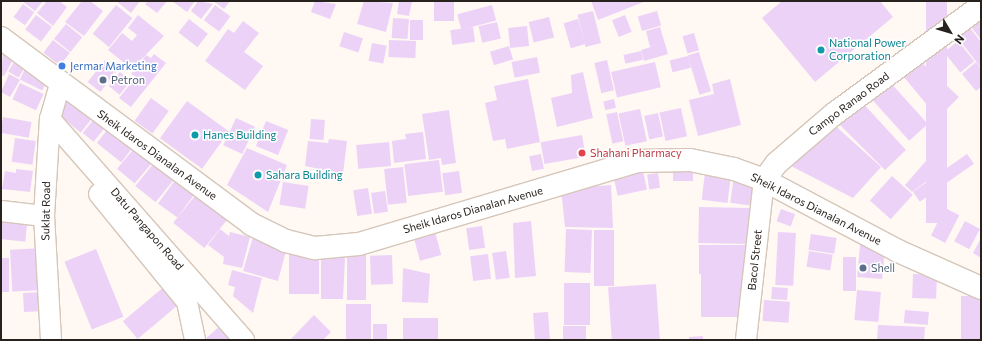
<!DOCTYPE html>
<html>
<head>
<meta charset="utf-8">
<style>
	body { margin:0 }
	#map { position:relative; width:982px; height:341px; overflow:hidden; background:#fff8f3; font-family:Commissioner,sans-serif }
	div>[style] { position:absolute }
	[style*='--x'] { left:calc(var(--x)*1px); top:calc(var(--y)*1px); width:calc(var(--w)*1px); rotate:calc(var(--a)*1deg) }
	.building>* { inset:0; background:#edd2f8; transform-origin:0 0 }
	.roads { filter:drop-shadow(1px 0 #d5c6b9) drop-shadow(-1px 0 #d5c6b9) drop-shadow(0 1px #d5c6b9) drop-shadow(0 -1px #d5c6b9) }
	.minor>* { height:20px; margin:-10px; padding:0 10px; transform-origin:10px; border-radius:10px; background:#fff }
	.major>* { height:22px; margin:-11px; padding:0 11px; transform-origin:11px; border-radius:11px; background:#fff }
	.dots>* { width:11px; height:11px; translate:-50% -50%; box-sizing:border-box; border:2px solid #fff; border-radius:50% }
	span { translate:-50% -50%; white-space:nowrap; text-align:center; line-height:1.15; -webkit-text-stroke:3px #fff; paint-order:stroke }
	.culture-label { font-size:11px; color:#0d838f }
	.left { translate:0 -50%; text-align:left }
	.shop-label { font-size:11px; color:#366cbe }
	.service-label { font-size:11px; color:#4e5e75 }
	.street-label { font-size:11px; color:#28221e }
	.health-label { font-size:11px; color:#be3a42 }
	.frame { position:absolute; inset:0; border:2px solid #28221e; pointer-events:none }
	.north { position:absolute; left:930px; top:12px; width:40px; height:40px; -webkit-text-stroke:3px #fff; paint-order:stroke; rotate:128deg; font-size:11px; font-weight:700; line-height:16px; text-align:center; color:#28221e }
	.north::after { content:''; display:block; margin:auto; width:14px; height:18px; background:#28221e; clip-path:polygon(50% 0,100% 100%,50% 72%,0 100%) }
</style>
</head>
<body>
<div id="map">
	<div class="building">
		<div style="clip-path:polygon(22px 1px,43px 1px,35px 11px)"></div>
		<div style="clip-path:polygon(47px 1px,59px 1px,67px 7px,53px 26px,37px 13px)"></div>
		<div style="clip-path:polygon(82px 1px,90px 1px,103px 11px,84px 36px,65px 22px)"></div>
		<div style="clip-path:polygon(116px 1px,140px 1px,131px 13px)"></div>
		<div style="clip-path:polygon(148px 1px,167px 1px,157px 13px,145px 4px)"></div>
		<div style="clip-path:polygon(172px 1px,195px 1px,187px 12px)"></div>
		<div style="clip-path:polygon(198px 1px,213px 4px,201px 19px,191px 11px)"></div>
		<div style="clip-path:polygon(213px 1px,230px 1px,224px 9px)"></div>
		<div style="clip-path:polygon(315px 1px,336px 4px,330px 19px,311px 12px)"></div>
		<div style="clip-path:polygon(364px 1px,393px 3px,386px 32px,357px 24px)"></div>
		<div style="clip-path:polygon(399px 1px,412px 1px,409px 16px,397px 14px)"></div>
		<div style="left:434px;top:1px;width:20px;height:20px"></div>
		<div style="clip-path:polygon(591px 1px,646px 1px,598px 20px)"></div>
		<div style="clip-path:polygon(782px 1px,880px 1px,893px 17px,815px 82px,762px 18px)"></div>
		<div style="left:926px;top:1px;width:21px;height:222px"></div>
		<div style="left:23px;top:4px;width:14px;height:16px;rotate:36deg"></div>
		<div style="left:116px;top:5px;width:21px;height:37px;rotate:39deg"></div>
		<div style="left:215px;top:5px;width:19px;height:19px;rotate:36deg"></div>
		<div style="left:492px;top:5px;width:16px;height:36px;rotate:75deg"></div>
		<div style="left:593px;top:11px;width:33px;height:16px;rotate:76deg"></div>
		<div style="left:657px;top:11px;width:15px;height:20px;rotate:74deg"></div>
		<div style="left:36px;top:15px;width:20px;height:18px;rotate:37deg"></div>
		<div style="clip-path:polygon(138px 15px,164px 36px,132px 69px,108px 50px,122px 33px,132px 41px,137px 35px,128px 28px)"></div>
		<div style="left:625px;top:15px;width:18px;height:14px;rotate:68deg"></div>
		<div style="left:549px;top:17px;width:21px;height:21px;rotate:76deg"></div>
		<div style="left:393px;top:18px;width:16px;height:20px;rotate:4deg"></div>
		<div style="left:189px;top:19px;width:24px;height:17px;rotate:38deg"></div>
		<div style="left:578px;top:19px;width:26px;height:15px;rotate:74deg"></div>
		<div style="left:410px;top:20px;width:13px;height:20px"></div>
		<div style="clip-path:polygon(981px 20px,981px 40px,972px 28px)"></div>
		<div style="clip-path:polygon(243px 21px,259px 33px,244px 52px,263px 66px,245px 90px,205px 61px,228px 29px,234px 33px)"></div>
		<div style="left:497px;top:22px;width:17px;height:19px;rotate:77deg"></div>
		<div style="left:66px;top:24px;width:21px;height:19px;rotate:39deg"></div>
		<div style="left:527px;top:26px;width:20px;height:19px;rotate:84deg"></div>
		<div style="left:473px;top:27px;width:15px;height:23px;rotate:82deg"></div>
		<div style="clip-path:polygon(660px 27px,668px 54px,644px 61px,641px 50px,654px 46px,650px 47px,646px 31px)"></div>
		<div style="clip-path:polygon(970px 28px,981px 42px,981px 68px,958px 38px)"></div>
		<div style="left:344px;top:32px;width:20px;height:15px;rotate:18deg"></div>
		<div style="left:694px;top:33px;width:18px;height:12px;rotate:74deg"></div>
		<div style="left:53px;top:40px;width:21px;height:16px;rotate:37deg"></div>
		<div style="left:389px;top:40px;width:27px;height:17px;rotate:2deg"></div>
		<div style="left:958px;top:41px;width:26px;height:18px;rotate:51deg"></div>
		<div style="left:372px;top:43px;width:15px;height:18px;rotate:11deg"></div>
		<div style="left:509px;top:46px;width:14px;height:20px;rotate:73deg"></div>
		<div style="left:641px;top:51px;width:9px;height:18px;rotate:77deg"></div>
		<div style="clip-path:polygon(3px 52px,14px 58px,4px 76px,1px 75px)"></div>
		<div style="left:699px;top:52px;width:41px;height:12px;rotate:73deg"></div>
		<div style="clip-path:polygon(154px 54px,166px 63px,131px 107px,119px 98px,136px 77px,131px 74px,146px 55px,151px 58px)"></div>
		<div style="left:688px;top:56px;width:12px;height:19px;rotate:76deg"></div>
		<div style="left:17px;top:57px;width:12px;height:17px;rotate:31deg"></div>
		<div style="left:537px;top:57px;width:16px;height:26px;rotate:79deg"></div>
		<div style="left:105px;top:60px;width:16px;height:28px;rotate:38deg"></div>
		<div style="left:607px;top:60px;width:31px;height:13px;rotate:77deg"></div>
		<div style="clip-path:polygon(919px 60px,959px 97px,938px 118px,903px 76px)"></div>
		<div style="left:655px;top:62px;width:26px;height:45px;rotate:77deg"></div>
		<div style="clip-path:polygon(976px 62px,981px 69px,981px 87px,976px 91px,962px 74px)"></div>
		<div style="left:26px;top:67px;width:25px;height:14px;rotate:26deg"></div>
		<div style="left:120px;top:72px;width:14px;height:18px;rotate:39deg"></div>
		<div style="clip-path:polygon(583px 72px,593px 118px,557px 127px,551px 98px,572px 93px,571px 75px)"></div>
		<div style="clip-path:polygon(9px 74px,20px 80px,10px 97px,1px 92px)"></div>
		<div style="clip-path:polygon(528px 79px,540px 142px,507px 149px,505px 139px,493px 141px,485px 103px,497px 100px,494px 86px)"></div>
		<div style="clip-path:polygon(730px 79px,741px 125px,698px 136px,689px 100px,714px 94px,712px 84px)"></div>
		<div style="left:889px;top:81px;width:58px;height:25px;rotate:48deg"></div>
		<div style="left:20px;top:83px;width:26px;height:18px;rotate:25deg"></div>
		<div style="left:69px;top:96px;width:32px;height:21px;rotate:39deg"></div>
		<div style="left:151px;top:98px;width:22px;height:28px;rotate:36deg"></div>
		<div style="left:614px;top:99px;width:9px;height:11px;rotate:77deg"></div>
		<div style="clip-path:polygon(860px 100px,906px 150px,885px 170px,834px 119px)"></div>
		<div style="left:187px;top:101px;width:52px;height:46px;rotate:36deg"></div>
		<div style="left:681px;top:108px;width:29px;height:22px;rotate:78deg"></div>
		<div style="left:640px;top:109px;width:33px;height:22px;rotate:78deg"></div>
		<div style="clip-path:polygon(449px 110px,456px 163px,442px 165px,441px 158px,429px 160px,422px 114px)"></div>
		<div style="left:617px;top:112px;width:30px;height:11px;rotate:78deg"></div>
		<div style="left:658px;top:113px;width:24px;height:14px;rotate:78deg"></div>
		<div style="left:3px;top:117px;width:29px;height:16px;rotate:10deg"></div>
		<div style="left:236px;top:118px;width:21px;height:30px;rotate:25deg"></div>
		<div style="left:94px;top:119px;width:14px;height:18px;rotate:39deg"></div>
		<div style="left:311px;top:119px;width:14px;height:20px;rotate:4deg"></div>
		<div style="clip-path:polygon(829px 120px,881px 167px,853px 198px,791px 166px,790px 161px)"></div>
		<div style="left:266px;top:121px;width:24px;height:27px;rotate:22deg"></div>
		<div style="left:111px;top:125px;width:31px;height:23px;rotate:38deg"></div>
		<div style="clip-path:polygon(423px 132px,426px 159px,394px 163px,392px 141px,406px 139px,405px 134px)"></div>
		<div style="left:582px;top:135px;width:22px;height:42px;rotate:80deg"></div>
		<div style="left:15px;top:138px;width:21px;height:24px;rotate:8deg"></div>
		<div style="clip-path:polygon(329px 139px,347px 141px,343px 174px,305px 166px,308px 141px,328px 143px)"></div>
		<div style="left:389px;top:142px;width:24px;height:33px;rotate:85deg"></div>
		<div style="left:137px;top:145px;width:23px;height:31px;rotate:40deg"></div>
		<div style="clip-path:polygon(247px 148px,287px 165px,268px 212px,227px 185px)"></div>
		<div style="left:541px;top:154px;width:15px;height:12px;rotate:79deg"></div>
		<div style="left:967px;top:154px;width:12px;height:66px;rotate:55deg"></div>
		<div style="left:158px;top:158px;width:26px;height:36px;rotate:39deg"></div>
		<div style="left:439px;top:160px;width:32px;height:35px;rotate:83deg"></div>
		<div style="clip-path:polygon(926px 161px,939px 172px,912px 192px,905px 185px)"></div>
		<div style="left:673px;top:163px;width:20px;height:18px"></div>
		<div style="left:642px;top:166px;width:24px;height:30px;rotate:78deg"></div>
		<div style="left:403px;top:167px;width:36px;height:19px;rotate:84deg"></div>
		<div style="clip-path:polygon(16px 169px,33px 171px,30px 192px,2px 189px,5px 171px,16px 173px)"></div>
		<div style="left:459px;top:171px;width:22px;height:17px;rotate:82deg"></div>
		<div style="left:658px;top:173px;width:15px;height:11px;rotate:82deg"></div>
		<div style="left:705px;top:173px;width:26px;height:27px;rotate:7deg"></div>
		<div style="left:178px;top:176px;width:24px;height:34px;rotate:36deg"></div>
		<div style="left:734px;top:176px;width:21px;height:27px;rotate:8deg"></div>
		<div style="left:892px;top:176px;width:28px;height:33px;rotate:42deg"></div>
		<div style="left:283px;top:182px;width:26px;height:23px;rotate:9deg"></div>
		<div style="clip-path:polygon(611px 185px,613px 228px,565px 227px,561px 189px)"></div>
		<div style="left:368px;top:188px;width:26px;height:15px;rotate:81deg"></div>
		<div style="left:199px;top:191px;width:40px;height:41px;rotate:39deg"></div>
		<div style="left:385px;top:191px;width:21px;height:14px;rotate:82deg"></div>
		<div style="left:699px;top:207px;width:53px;height:36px;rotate:1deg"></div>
		<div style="left:945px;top:208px;width:16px;height:31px;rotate:27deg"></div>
		<div style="left:781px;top:209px;width:15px;height:13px;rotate:20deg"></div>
		<div style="left:1px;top:214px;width:27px;height:25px;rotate:6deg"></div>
		<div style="clip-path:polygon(531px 221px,536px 276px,515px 278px,513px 223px)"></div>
		<div style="left:965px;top:221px;width:17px;height:23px;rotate:28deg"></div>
		<div style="left:482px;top:226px;width:22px;height:16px;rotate:82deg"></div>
		<div style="left:434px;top:228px;width:28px;height:22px;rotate:75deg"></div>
		<div style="clip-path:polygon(220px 229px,229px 236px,230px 232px,250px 237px,242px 268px,223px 264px,224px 257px,208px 245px)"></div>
		<div style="left:566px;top:229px;width:26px;height:43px;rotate:2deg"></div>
		<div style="left:594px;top:230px;width:20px;height:56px"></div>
		<div style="left:778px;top:232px;width:18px;height:53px;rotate:3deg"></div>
		<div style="left:811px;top:234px;width:26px;height:16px;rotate:9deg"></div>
		<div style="clip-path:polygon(861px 236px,885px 251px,882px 279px,857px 277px)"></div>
		<div style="clip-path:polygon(253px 237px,274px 243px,273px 247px,286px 251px,278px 281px,243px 271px)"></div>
		<div style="clip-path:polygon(981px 238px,981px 258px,973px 253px)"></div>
		<div style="left:699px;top:245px;width:50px;height:29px"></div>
		<div style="left:42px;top:248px;width:42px;height:32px;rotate:87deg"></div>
		<div style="left:96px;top:249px;width:73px;height:34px;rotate:68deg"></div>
		<div style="left:506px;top:251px;width:27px;height:14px;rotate:82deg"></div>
		<div style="left:809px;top:251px;width:24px;height:16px;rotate:9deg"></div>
		<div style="left:319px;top:254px;width:40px;height:30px;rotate:90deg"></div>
		<div style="left:488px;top:254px;width:25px;height:18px;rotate:83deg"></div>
		<div style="left:347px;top:255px;width:19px;height:45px"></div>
		<div style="left:392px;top:255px;width:29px;height:22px;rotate:88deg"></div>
		<div style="clip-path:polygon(321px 256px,343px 256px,345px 259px,343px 299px,321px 299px)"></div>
		<div style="left:843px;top:257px;width:13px;height:34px"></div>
		<div style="left:1px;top:258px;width:8px;height:34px"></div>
		<div style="clip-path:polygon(403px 268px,430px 274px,428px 303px,402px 302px)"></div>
		<div style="clip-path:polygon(232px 270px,262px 278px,253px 313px,233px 296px,235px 287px,228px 285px)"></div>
		<div style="left:701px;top:274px;width:45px;height:43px"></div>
		<div style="left:913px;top:274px;width:24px;height:24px;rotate:2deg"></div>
		<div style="left:564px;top:283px;width:26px;height:42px"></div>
		<div style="left:656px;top:284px;width:56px;height:48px;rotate:86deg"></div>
		<div style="left:165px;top:286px;width:23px;height:55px;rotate:50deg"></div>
		<div style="left:772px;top:287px;width:16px;height:12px;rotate:4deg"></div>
		<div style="left:857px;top:290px;width:24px;height:30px;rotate:5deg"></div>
		<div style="left:44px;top:292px;width:19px;height:21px;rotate:87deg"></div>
		<div style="left:961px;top:296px;width:20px;height:44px"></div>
		<div style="left:764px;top:300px;width:26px;height:21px;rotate:4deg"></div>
		<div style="left:346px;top:304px;width:25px;height:36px"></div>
		<div style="left:905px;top:310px;width:24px;height:13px;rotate:5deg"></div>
		<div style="left:548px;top:312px;width:28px;height:15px;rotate:86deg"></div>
		<div style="clip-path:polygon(314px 315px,331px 332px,323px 340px,290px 340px)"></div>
		<div style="left:403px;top:318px;width:35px;height:22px"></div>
		<div style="left:373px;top:324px;width:14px;height:16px"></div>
		<div style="clip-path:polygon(221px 325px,234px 340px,204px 340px)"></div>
		<div style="clip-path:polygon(878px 325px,925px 327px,924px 340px,877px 340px)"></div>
		<div style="left:586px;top:326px;width:14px;height:23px;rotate:90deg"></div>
		<div style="clip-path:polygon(703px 336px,703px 340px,689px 340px,689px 337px)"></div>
	</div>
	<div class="roads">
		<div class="minor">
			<div style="--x:50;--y:119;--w:294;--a:48.7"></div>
			<div style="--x:99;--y:194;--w:139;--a:50.8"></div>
			<div style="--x:187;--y:302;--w:39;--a:78"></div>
			<div style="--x:1;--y:211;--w:43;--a:6.6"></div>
			<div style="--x:51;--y:340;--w:124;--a:-93.2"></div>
			<div style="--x:44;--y:216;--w:97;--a:-86.5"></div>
			<div style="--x:50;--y:119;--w:36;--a:-74"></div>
			<div style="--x:746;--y:340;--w:161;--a:-83.6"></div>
		</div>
		<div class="major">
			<div style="--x:1;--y:38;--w:312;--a:36.6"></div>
			<div style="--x:251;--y:224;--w:39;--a:26"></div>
			<div style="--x:286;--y:241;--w:30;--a:14"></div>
			<div style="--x:315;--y:248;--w:44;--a:-5.2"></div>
			<div style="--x:359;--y:244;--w:291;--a:-16.6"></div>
			<div style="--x:638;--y:161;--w:52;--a:-1.1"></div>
			<div style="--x:690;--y:160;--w:45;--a:11.6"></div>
			<div style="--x:734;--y:169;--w:32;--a:20"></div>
			<div style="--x:764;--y:180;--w:152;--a:27.9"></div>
			<div style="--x:898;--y:251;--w:91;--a:24"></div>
			<div style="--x:764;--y:180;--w:21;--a:-53"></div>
			<div style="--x:777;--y:163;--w:75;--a:-40.7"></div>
			<div style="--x:834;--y:114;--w:182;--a:-36.3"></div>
		</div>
	</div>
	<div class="dots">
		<div style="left:821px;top:50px;background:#0f9aa8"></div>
		<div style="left:62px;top:66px;background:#3f7fe0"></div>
		<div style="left:103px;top:80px;background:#5c6f8a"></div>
		<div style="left:195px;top:135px;background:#0f9aa8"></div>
		<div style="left:582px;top:153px;background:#e0444e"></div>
		<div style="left:258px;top:175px;background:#0f9aa8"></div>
		<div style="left:863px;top:268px;background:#5c6f8a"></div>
	</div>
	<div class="culture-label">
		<span class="left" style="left:829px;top:50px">National Power<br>Corporation</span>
		<span class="left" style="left:203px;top:135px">Hanes Building</span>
		<span class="left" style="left:266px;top:175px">Sahara Building</span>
	</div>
	<div class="shop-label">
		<span class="left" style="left:70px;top:66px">Jermar Marketing</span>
	</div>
	<div class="service-label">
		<span class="left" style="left:111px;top:80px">Petron</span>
		<span class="left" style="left:871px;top:268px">Shell</span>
	</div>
	<div class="street-label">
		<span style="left:849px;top:104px;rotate:-37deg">Campo Ranao Road</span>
		<span style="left:157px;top:155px;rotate:36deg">Sheik Idaros Dianalan Avenue</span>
		<span style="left:816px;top:209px;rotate:27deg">Sheik Idaros Dianalan Avenue</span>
		<span style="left:473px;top:210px;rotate:-16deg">Sheik Idaros Dianalan Avenue</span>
		<span style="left:46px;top:211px;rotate:-89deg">Suklat Road</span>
		<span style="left:147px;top:229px;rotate:49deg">Datu Pangapon Road</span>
		<span style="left:755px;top:260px;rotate:-84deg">Bacol Street</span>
	</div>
	<div class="health-label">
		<span class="left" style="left:590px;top:153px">Shahani Pharmacy</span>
	</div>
	<div class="frame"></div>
	<div class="north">N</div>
</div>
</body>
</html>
